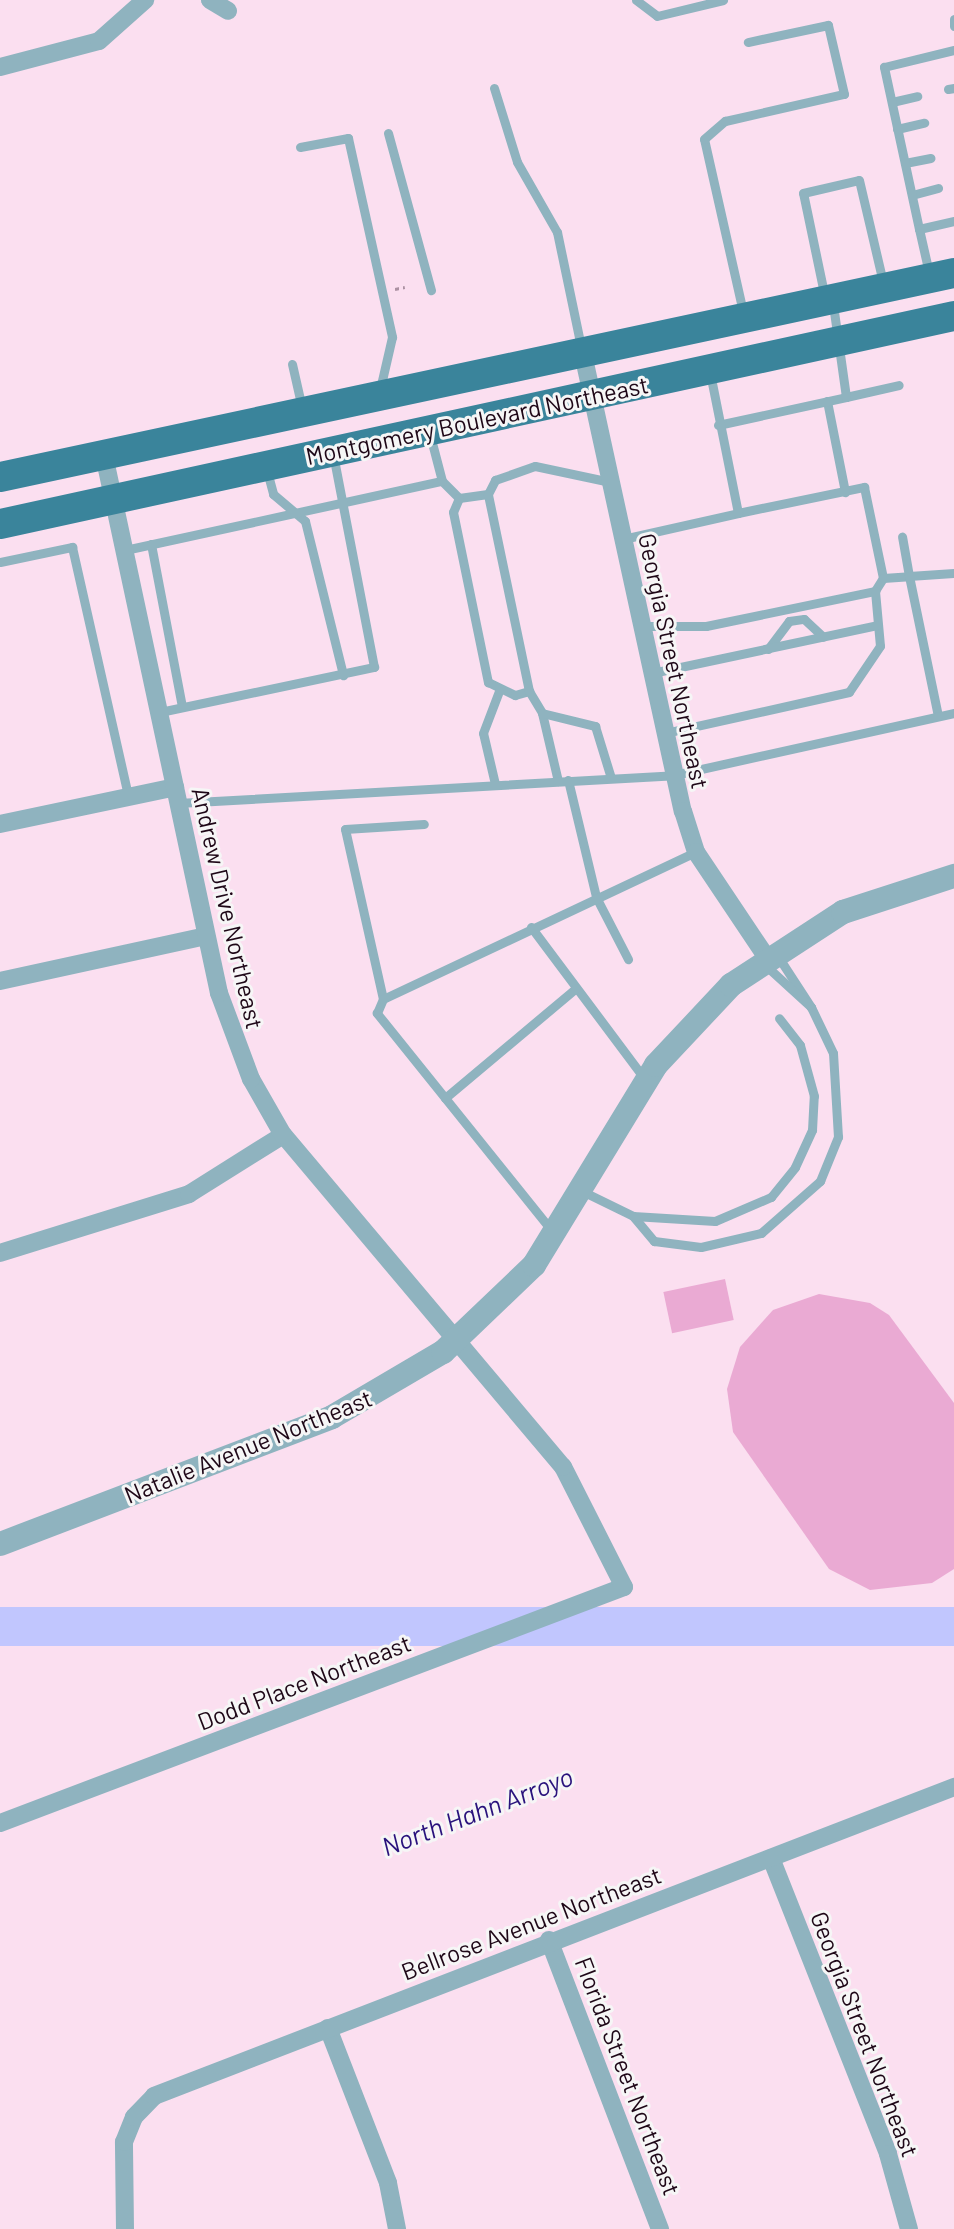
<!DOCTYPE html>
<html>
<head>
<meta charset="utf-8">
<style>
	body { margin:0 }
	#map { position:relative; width:954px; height:2229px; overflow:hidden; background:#fbdff0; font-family:Barlow,sans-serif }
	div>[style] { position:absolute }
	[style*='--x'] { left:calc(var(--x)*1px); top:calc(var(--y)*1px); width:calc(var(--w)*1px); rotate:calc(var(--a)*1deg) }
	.green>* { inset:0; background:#eaaad3; transform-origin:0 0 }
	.water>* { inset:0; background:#c1c6fe; transform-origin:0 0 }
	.path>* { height:3px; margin-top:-1.5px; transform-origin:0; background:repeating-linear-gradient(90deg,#ab91a2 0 4px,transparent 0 8px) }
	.service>* { height:9px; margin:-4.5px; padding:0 4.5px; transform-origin:4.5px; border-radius:4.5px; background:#8fb3bf }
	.minor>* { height:18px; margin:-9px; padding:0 9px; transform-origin:9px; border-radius:9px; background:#8fb3bf }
	.tertiary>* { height:24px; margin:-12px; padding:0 12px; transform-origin:12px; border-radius:12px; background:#8fb3bf }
	.primary>* { height:30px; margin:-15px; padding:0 15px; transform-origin:15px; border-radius:15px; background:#3a849b }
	span { translate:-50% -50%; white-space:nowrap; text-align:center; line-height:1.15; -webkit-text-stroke:6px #f6f6f6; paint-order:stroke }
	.street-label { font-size:24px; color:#1e0717 }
	.water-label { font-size:26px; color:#29127c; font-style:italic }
</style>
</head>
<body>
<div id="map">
	<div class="green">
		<div style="left:725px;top:1279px;width:42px;height:63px;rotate:78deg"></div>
		<div style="clip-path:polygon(819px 1294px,870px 1303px,889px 1315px,954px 1403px,954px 1569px,932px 1583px,870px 1590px,829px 1569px,733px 1432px,727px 1389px,740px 1347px,773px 1310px)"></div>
	</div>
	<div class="water">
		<div style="left:954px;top:1607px;width:39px;height:1021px;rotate:90deg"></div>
	</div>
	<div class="path">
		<div style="--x:395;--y:289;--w:10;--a:-11"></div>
	</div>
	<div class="service">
		<div style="--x:636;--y:0;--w:26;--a:37"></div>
		<div style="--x:657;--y:16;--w:68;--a:-13.6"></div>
		<div style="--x:954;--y:19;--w:7;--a:90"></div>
		<div style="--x:494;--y:88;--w:77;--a:72.7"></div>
		<div style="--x:517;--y:162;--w:81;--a:60.3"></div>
		<div style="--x:557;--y:232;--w:117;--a:78.2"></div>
		<div style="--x:948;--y:89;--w:6;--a:-9"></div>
		<div style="--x:892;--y:102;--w:26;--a:-13"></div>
		<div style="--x:897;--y:129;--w:28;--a:-13"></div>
		<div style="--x:388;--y:133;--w:163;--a:74.7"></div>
		<div style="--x:300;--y:147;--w:49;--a:-10.6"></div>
		<div style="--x:348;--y:138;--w:204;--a:77.5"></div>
		<div style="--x:392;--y:337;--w:53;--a:103"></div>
		<div style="--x:905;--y:163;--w:26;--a:-11"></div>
		<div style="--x:912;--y:195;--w:27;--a:-15"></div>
		<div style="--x:919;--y:229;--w:166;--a:-102.2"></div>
		<div style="--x:884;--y:67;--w:72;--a:-13.7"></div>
		<div style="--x:929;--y:273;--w:45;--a:-102.8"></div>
		<div style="--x:919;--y:229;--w:36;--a:-13"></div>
		<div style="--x:825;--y:298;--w:107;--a:-101.8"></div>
		<div style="--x:803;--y:193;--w:57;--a:-13.1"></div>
		<div style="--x:859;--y:180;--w:105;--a:76.8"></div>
		<div style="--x:743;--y:312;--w:177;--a:-102.7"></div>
		<div style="--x:704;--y:139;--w:28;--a:-41"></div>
		<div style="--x:725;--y:121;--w:122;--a:-12.8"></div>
		<div style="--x:844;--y:94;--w:71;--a:-103.1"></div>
		<div style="--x:828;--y:25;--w:82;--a:168"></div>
		<div style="--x:292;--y:364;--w:45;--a:77.2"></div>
		<div style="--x:846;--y:397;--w:54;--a:-12.8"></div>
		<div style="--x:827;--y:401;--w:93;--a:78.8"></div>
		<div style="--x:718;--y:425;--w:131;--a:-12.3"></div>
		<div style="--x:846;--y:397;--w:94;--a:-98"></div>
		<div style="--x:267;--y:471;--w:24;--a:75"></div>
		<div style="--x:273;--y:494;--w:42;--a:40.2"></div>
		<div style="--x:305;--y:521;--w:159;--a:76.1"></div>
		<div style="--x:442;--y:481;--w:24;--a:45"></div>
		<div style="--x:459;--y:498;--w:29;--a:-8"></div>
		<div style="--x:488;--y:494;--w:16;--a:-63"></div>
		<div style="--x:495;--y:480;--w:42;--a:-19.3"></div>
		<div style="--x:535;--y:466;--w:77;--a:12"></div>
		<div style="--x:459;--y:498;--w:15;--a:113"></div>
		<div style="--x:453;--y:512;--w:174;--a:78.4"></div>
		<div style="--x:488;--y:682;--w:30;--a:26"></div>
		<div style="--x:515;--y:695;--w:15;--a:-16"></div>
		<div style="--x:529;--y:691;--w:201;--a:-101.8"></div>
		<div style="--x:738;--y:513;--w:129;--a:-11.7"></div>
		<div style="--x:864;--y:487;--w:93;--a:78.2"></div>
		<div style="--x:883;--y:578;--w:15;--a:122"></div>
		<div style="--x:623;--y:539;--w:118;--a:-12.7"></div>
		<div style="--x:738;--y:513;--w:143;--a:-101.3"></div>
		<div style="--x:151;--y:544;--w:166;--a:79.2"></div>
		<div style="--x:125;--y:550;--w:324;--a:-12.3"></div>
		<div style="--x:442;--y:481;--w:48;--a:-104.6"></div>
		<div style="--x:0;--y:562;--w:74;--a:-11.8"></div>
		<div style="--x:72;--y:547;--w:255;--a:77.3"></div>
		<div style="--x:883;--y:578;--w:26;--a:-4"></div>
		<div style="--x:909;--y:576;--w:40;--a:-100"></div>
		<div style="--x:643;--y:626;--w:63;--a:0"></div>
		<div style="--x:706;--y:626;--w:173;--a:-11.7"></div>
		<div style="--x:875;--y:591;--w:55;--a:84.8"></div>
		<div style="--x:880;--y:646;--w:55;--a:124"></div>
		<div style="--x:849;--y:692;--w:189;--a:167.4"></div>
		<div style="--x:768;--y:649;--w:35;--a:-53"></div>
		<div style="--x:789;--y:621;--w:15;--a:-8"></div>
		<div style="--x:804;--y:619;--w:26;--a:43"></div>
		<div style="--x:652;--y:673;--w:230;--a:-12"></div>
		<div style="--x:529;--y:691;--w:26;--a:59"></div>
		<div style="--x:542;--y:713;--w:70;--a:76.8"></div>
		<div style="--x:160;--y:712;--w:219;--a:-11.9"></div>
		<div style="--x:374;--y:667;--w:216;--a:-100.9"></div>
		<div style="--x:542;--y:713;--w:55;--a:13.8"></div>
		<div style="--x:595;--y:726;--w:54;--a:72.9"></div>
		<div style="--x:938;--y:716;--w:143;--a:-101.7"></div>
		<div style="--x:909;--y:576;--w:45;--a:-3.8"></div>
		<div style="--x:568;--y:780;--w:120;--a:76.5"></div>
		<div style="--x:596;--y:897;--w:70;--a:62.7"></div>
		<div style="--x:495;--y:784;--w:52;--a:-103.2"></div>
		<div style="--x:483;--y:733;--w:45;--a:-69.1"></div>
		<div style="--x:178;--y:803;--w:497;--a:-3.2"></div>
		<div style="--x:674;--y:775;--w:287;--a:-12.5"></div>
		<div style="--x:531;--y:927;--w:189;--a:53.2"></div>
		<div style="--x:779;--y:958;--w:59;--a:56.9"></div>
		<div style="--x:383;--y:999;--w:174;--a:-102.6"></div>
		<div style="--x:345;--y:829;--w:79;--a:-3.6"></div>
		<div style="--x:445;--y:1098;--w:171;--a:-40"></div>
		<div style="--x:582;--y:1191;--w:57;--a:26.1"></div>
		<div style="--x:633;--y:1216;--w:33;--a:50"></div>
		<div style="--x:654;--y:1241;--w:47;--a:7.3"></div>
		<div style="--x:701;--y:1247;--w:62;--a:-13.1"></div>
		<div style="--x:761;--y:1233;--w:79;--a:-41.4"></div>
		<div style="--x:820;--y:1181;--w:48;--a:-67.8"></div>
		<div style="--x:838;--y:1137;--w:84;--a:-93.4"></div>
		<div style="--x:833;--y:1053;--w:51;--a:-115.6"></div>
		<div style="--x:811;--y:1007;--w:62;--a:-137.6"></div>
		<div style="--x:633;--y:1216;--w:82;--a:3.5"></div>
		<div style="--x:715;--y:1221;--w:61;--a:-23.2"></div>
		<div style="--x:771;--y:1197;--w:38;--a:-51"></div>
		<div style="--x:795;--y:1167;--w:41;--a:-65.3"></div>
		<div style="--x:812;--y:1130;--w:34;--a:-87"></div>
		<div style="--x:814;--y:1096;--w:53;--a:-105.4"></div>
		<div style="--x:800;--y:1045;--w:34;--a:-128"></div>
		<div style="--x:552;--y:1231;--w:280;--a:-128.8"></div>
		<div style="--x:377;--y:1013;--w:15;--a:-67"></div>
		<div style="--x:383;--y:999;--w:346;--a:-25.2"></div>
	</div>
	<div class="minor">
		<div style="--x:210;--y:0;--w:21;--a:31"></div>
		<div style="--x:0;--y:67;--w:102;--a:-14.7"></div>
		<div style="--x:99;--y:41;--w:62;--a:-41.7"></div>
		<div style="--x:583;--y:354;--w:468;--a:77.7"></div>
		<div style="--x:683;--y:811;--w:43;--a:72.4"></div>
		<div style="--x:696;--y:852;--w:128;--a:56.2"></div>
		<div style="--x:0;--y:824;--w:179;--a:-11.9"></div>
		<div style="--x:0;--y:981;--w:211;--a:-12.3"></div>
		<div style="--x:0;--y:1253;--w:198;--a:-17.3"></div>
		<div style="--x:189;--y:1194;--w:111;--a:-32.1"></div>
		<div style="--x:0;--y:1823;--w:667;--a:-20.72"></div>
		<div style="--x:624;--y:1587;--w:135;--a:-116.9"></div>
		<div style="--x:563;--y:1467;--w:434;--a:-130.1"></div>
		<div style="--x:283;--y:1135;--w:64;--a:-119.7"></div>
		<div style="--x:251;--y:1079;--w:92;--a:-110.4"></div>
		<div style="--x:219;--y:993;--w:550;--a:-102.07"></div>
		<div style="--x:771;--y:1858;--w:318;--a:68.4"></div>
		<div style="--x:888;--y:2154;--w:78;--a:74.4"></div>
		<div style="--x:549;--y:1940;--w:310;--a:69"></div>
		<div style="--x:328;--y:2028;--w:166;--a:68.8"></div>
		<div style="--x:388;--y:2183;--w:47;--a:78.9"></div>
		<div style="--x:125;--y:2229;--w:87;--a:-90.7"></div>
		<div style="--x:124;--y:2142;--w:27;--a:-68"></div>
		<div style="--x:134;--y:2117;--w:29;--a:-46"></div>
		<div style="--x:154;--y:2096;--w:858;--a:-21.12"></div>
	</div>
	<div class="tertiary">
		<div style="--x:0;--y:1544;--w:355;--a:-20.9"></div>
		<div style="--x:332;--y:1417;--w:129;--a:-30.4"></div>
		<div style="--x:443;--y:1352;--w:126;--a:-43.7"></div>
		<div style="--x:534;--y:1265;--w:234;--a:-58.6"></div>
		<div style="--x:656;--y:1065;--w:110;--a:-46.8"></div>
		<div style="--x:731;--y:985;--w:134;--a:-33.1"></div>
		<div style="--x:843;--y:912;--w:117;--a:-18"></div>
	</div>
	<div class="primary">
		<div style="--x:0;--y:477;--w:976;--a:-12.07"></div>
		<div style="--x:0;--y:524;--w:976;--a:-12.3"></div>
	</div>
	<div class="street-label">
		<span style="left:477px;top:420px;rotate:-12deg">Montgomery Boulevard Northeast</span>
		<span style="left:674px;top:661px;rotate:78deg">Georgia Street Northeast</span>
		<span style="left:228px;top:908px;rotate:77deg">Andrew Drive Northeast</span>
		<span style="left:248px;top:1446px;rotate:-22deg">Natalie Avenue Northeast</span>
		<span style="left:304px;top:1682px;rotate:-21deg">Dodd Place Northeast</span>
		<span style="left:531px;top:1923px;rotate:-21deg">Bellrose Avenue Northeast</span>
		<span style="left:865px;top:2034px;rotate:69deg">Georgia Street Northeast</span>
		<span style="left:628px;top:2076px;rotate:69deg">Florida Street Northeast</span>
	</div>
	<div class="water-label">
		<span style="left:477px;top:1811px;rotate:-21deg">North Hahn Arroyo</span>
	</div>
</div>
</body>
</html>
